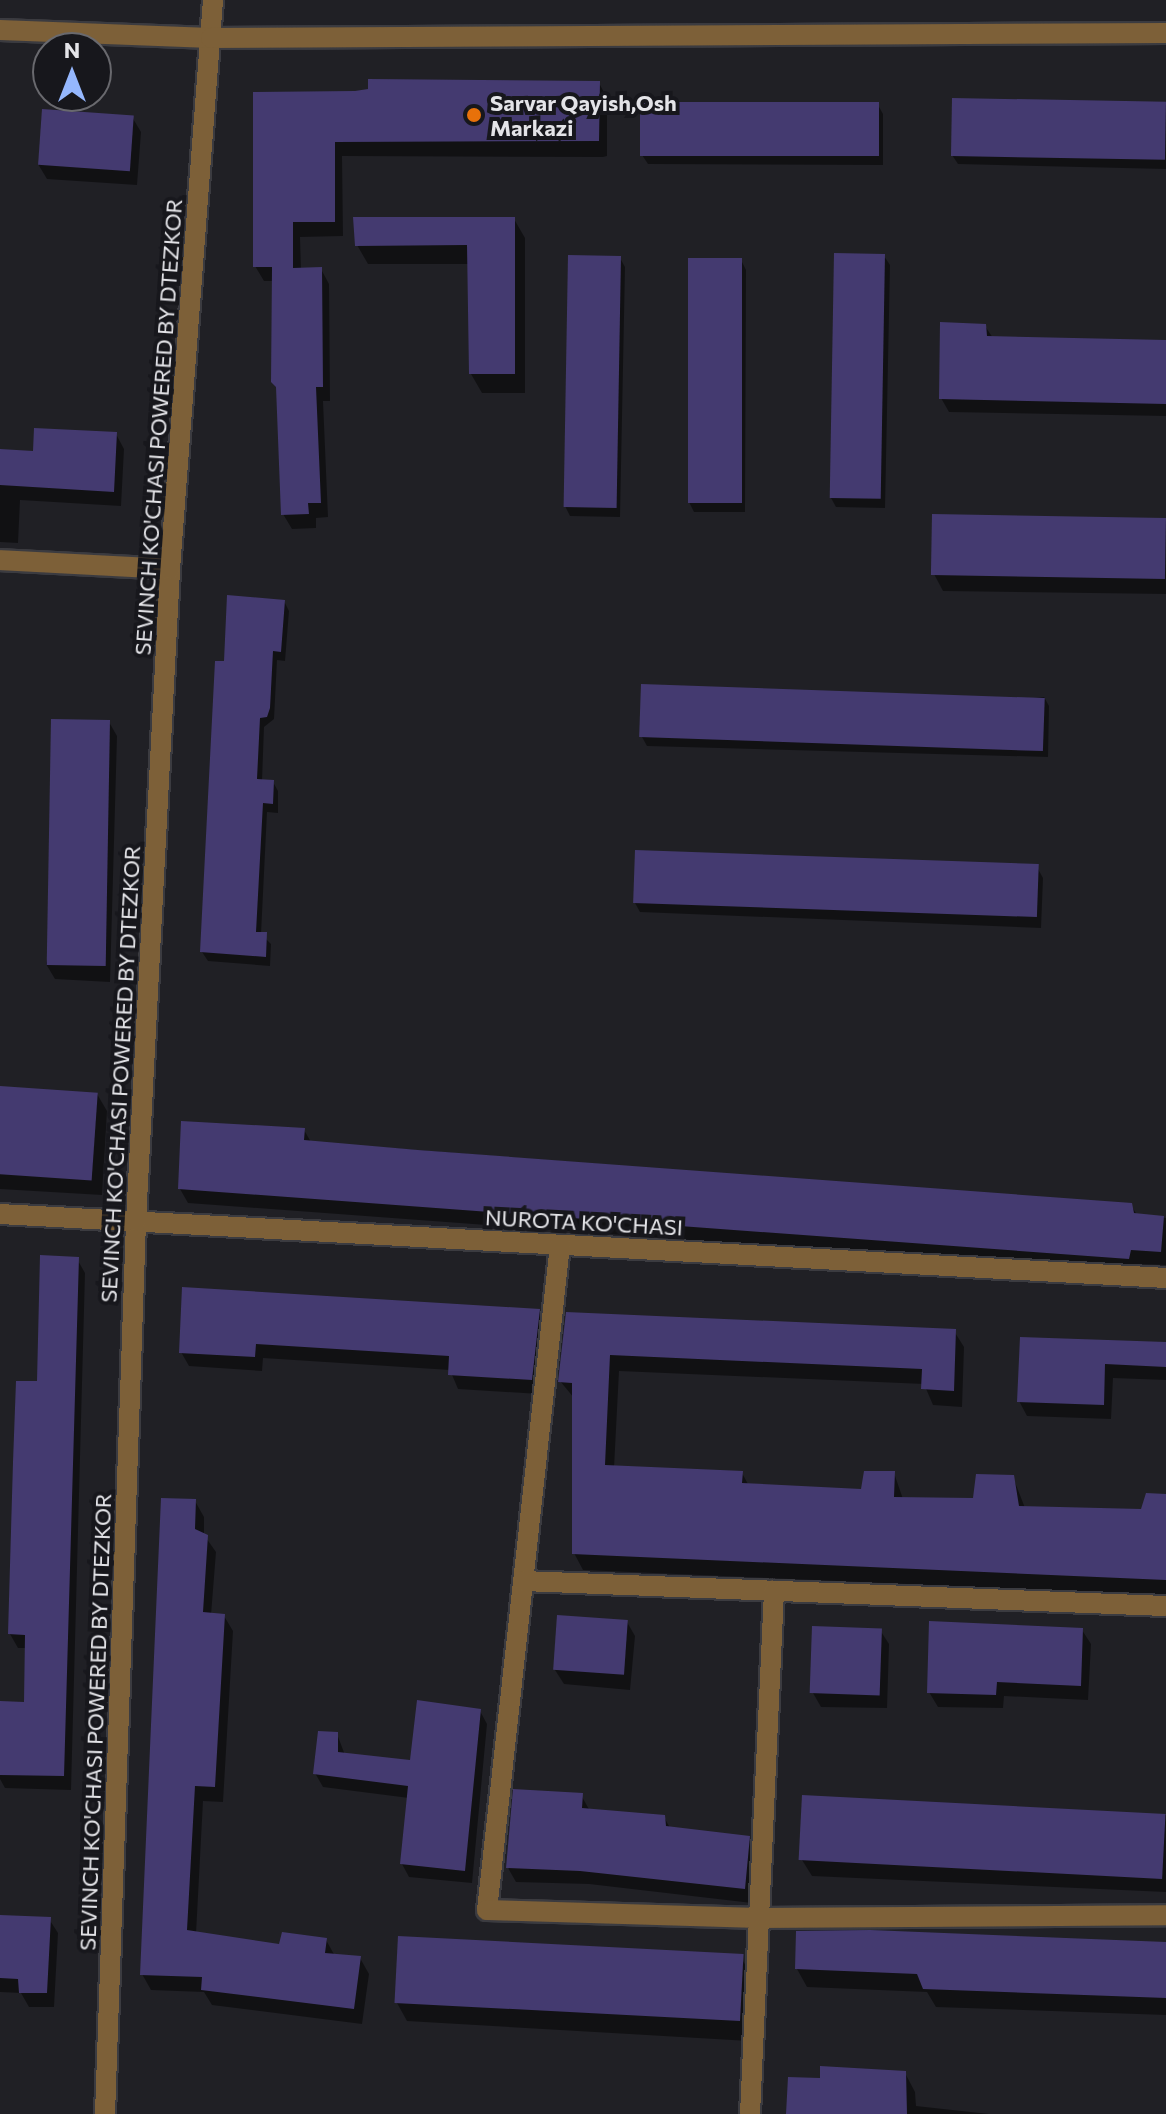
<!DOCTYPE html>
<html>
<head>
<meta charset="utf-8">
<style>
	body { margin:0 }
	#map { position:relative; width:1166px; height:2114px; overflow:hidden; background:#202025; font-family:Commissioner,sans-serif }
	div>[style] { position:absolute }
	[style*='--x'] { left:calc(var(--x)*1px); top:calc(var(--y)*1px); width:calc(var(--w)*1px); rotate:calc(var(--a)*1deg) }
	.shadow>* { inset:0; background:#0007 }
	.building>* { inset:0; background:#443a70; transform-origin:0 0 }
	.roads { filter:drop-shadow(2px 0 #3b3b40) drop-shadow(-2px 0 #3b3b40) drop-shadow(0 2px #3b3b40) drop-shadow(0 -2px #3b3b40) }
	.minor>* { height:20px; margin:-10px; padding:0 10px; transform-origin:10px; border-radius:10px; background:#7d6038 }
	.tertiary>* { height:20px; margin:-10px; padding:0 10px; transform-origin:10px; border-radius:10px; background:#7d6038 }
	.dots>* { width:22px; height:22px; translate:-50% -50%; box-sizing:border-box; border:4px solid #17171c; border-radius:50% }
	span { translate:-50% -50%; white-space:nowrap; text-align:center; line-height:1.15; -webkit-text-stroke:8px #17171c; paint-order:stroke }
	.poi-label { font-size:22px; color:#e4e4e8; font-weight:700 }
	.left { translate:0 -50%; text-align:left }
	.street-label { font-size:22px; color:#e4e4e8 }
	.north { position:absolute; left:32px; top:32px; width:80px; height:80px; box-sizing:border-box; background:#17171c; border:2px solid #69696e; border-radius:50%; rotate:0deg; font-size:22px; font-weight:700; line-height:32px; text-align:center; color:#e4e4e8 }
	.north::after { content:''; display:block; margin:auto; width:28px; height:36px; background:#95b7fd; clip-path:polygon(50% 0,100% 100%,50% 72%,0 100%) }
</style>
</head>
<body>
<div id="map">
	<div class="shadow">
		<div style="clip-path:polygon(599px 83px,607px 98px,607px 156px,603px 157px,342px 156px,343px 236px,300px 237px,301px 270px,321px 269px,329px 284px,330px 401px,323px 401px,328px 517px,316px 518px,316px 528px,292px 529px,283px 514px,274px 281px,264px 281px,255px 266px,355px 93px)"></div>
		<div style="clip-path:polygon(878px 105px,883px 114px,883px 165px,648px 164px,642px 155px)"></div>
		<div style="clip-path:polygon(1166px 105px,1166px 169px,958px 164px,952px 155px)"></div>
		<div style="clip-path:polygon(132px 117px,141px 132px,137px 185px,47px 179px,38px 164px)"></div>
		<div style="clip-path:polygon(514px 219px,525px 238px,525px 393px,482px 393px,471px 374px,470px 264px,368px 264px,357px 245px)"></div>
		<div style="clip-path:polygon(884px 256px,890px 265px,885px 508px,836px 507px,831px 498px)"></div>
		<div style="clip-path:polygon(620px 258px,625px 267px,620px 517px,570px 516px,565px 506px)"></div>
		<div style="clip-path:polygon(741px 260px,746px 270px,745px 512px,694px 512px,689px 502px)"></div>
		<div style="clip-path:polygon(985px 326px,993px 338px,1166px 342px,1166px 416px,949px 412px,941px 398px)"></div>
		<div style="clip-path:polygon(116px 434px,124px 449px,121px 506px,20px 500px,18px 543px,0 542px,0 451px,34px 453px)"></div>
		<div style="clip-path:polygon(1166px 520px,1166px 594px,943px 591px,934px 574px)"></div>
		<div style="clip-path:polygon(284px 601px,289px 611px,285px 661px,277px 660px,274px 719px,264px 727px,262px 781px,273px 782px,278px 791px,278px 813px,267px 812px,261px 934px,271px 944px,270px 966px,208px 961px,202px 952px,226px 663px)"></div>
		<div style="clip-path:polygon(1044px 697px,1049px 706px,1048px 757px,647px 746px,642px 737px)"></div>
		<div style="clip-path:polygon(109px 722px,117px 736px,110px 982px,55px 979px,46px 964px)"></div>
		<div style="clip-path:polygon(1038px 869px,1043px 878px,1041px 928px,640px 912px,635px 903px)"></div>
		<div style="clip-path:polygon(0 1088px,97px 1094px,107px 1111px,102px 1195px,0 1189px)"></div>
		<div style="clip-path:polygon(304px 1130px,311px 1142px,1131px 1205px,1137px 1215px,1166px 1218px,1166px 1265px,1139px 1264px,1137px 1273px,188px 1203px,180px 1189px)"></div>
		<div style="clip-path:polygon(77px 1259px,85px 1273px,71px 1790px,5px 1788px,0 1779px,0 1717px,26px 1704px,27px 1648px,18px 1648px,10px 1634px,39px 1383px)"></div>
		<div style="clip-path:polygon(539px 1311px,547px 1325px,539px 1394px,458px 1389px,450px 1370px,263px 1358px,262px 1371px,189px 1366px,181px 1352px)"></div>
		<div style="clip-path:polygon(568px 1314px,954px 1331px,964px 1347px,962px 1407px,933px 1405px,924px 1384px,619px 1371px,614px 1468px,742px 1473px,749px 1486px,863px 1491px,894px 1473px,903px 1499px,975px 1500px,1013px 1477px,1025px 1508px,1143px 1511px,1166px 1496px,1166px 1595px,583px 1570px,574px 1553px,574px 1398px,560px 1381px)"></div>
		<div style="clip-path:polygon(1022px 1339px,1166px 1344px,1166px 1380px,1113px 1378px,1111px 1419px,1027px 1416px,1019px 1401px)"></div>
		<div style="clip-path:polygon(195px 1501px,204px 1517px,204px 1535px,216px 1552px,211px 1615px,224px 1616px,233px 1631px,223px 1802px,203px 1801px,196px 1934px,280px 1946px,326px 1940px,335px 1956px,360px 1958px,369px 1974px,362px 2024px,212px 2005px,204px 1992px,151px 1990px,142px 1974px)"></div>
		<div style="clip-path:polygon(627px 1622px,635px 1636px,630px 1690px,564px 1684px,555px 1670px)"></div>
		<div style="clip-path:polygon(880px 1630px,889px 1644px,887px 1708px,821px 1707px,813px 1693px)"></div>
		<div style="clip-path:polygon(1082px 1630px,1091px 1644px,1088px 1700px,1004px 1696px,1003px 1708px,938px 1707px,929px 1692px)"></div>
		<div style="clip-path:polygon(480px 1711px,487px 1724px,472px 1883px,409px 1877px,402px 1864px,409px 1798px,323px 1787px,315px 1773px,337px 1734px,345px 1755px,412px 1762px)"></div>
		<div style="clip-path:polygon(581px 1795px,590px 1811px,664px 1817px,670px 1828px,748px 1838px,757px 1852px,752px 1903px,589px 1884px,516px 1882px,508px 1868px)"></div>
		<div style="clip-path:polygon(1166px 1815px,1166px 1892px,812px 1876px,802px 1860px)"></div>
		<div style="clip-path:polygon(0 1917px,49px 1919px,58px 1933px,54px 2007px,29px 2007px,21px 1993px,0 1992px)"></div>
		<div style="clip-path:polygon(1166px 1944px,1166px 2015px,936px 2007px,927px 1992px,807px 1987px,797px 1969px)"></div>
		<div style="clip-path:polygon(742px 1959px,752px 1977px,749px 2041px,407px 2021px,397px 2003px)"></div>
		<div style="clip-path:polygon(905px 2073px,915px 2092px,916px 2106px,989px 2114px,788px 2114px,822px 2080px)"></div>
	</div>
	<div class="building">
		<div style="clip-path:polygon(368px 79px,600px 81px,599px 141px,335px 142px,335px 222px,293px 222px,293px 268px,322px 267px,323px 387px,316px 387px,321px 503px,308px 503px,309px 514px,281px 515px,276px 387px,271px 382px,272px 267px,253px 267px,253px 92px,355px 91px,368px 89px)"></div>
		<div style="left:952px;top:98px;width:214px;height:58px;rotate:1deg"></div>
		<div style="left:640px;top:102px;width:239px;height:54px"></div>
		<div style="left:42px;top:109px;width:92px;height:56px;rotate:4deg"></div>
		<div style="clip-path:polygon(353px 217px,515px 217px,515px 374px,469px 374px,467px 245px,355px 246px)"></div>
		<div style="left:834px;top:253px;width:51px;height:245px;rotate:1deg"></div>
		<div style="left:568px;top:255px;width:53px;height:252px;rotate:1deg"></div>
		<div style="left:688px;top:258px;width:54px;height:245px"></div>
		<div style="clip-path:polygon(940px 322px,986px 324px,987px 336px,1166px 340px,1166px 404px,939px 399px)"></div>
		<div style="clip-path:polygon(34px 428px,117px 432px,114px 492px,0 485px,0 449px,33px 451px)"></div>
		<div style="left:932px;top:514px;width:234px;height:61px;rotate:1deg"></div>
		<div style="clip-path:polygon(227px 595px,285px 600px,281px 652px,273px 651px,270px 708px,267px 717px,260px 718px,257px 779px,274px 780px,273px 804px,263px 803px,256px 932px,267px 932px,266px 957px,200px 952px,215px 661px,224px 661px)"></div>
		<div style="left:641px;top:684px;width:404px;height:53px;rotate:2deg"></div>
		<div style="left:51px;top:719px;width:59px;height:246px;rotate:1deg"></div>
		<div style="left:635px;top:850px;width:404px;height:53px;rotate:2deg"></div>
		<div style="left:0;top:1086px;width:98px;height:88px;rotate:4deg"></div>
		<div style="clip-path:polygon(181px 1121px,305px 1128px,304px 1140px,418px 1150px,1132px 1203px,1134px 1213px,1164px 1216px,1161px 1252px,1131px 1250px,1129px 1259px,178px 1189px)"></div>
		<div style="clip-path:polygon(40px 1255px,79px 1257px,64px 1776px,0 1775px,0 1701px,24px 1702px,25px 1635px,8px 1634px,13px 1462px,16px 1381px,37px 1381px)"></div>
		<div style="clip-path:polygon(182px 1287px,540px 1309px,532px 1380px,448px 1375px,449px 1356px,256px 1344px,255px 1357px,179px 1353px)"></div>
		<div style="clip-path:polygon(566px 1312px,956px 1329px,954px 1391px,921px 1389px,922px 1369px,610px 1355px,605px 1465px,743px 1471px,742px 1483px,861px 1489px,864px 1471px,895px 1471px,894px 1497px,973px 1498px,976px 1474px,1014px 1475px,1019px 1506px,1141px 1509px,1146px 1493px,1166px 1494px,1166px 1580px,572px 1554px,572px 1383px,558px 1382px)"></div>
		<div style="clip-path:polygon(1020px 1337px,1166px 1342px,1166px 1367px,1105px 1364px,1104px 1405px,1017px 1402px)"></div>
		<div style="clip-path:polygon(161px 1498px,196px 1499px,195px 1529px,208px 1535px,203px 1612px,225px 1614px,215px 1787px,195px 1786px,187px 1930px,279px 1944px,282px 1932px,327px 1938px,325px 1953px,361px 1956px,354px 2009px,201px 1990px,202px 1977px,140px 1975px)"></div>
		<div style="left:557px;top:1615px;width:71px;height:55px;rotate:4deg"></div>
		<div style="clip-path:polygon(929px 1621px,1083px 1628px,1081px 1686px,997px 1682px,996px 1695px,927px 1693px)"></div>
		<div style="left:812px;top:1626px;width:70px;height:67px;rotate:2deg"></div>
		<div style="clip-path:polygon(417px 1700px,481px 1709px,465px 1871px,400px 1864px,408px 1786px,313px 1774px,318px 1731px,338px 1732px,338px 1752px,410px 1760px)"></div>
		<div style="clip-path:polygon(513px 1789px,583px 1793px,582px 1808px,665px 1815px,666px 1826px,750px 1836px,745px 1889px,580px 1871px,506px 1868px)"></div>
		<div style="left:802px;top:1795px;width:364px;height:65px;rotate:3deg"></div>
		<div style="clip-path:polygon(0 1915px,51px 1917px,47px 1993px,19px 1993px,18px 1979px,0 1978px)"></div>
		<div style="clip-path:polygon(870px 1930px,1166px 1942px,1166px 1998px,923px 1989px,917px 1974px,795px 1969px,796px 1931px)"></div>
		<div style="left:398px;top:1936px;width:346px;height:67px;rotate:3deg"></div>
		<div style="clip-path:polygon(820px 2066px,906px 2071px,907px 2114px,786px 2114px,788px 2077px,820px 2078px)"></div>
	</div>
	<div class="roads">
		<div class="minor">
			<div style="--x:0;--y:560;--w:170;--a:3"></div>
			<div style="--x:0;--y:1214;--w:1168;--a:3.14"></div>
			<div style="--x:560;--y:1245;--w:669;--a:96.26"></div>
			<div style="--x:487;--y:1910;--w:272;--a:1.7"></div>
			<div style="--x:759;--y:1918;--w:407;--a:-0.4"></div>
			<div style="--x:523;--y:1581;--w:643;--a:2.23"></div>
			<div style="--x:105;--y:2114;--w:894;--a:-88.01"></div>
			<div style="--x:136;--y:1221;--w:653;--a:-87.01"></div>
			<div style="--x:170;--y:569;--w:571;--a:-85.68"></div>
			<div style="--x:750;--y:2114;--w:524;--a:-87.37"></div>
		</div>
		<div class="tertiary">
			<div style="--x:0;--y:30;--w:211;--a:2.2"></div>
			<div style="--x:211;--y:38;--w:955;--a:-0.3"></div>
		</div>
	</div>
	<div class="dots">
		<div style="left:474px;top:115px;background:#e8710a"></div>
	</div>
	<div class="poi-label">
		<span class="left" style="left:490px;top:115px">Sarvar Qayish,Osh<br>Markazi</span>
	</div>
	<div class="street-label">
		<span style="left:158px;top:427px;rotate:-86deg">SEVINCH KO'CHASI POWERED BY DTEZKOR</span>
		<span style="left:120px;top:1074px;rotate:-87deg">SEVINCH KO'CHASI POWERED BY DTEZKOR</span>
		<span style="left:584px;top:1222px;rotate:3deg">NUROTA KO'CHASI</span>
		<span style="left:95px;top:1722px;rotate:-88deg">SEVINCH KO'CHASI POWERED BY DTEZKOR</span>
	</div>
	<div class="north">N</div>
</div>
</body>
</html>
